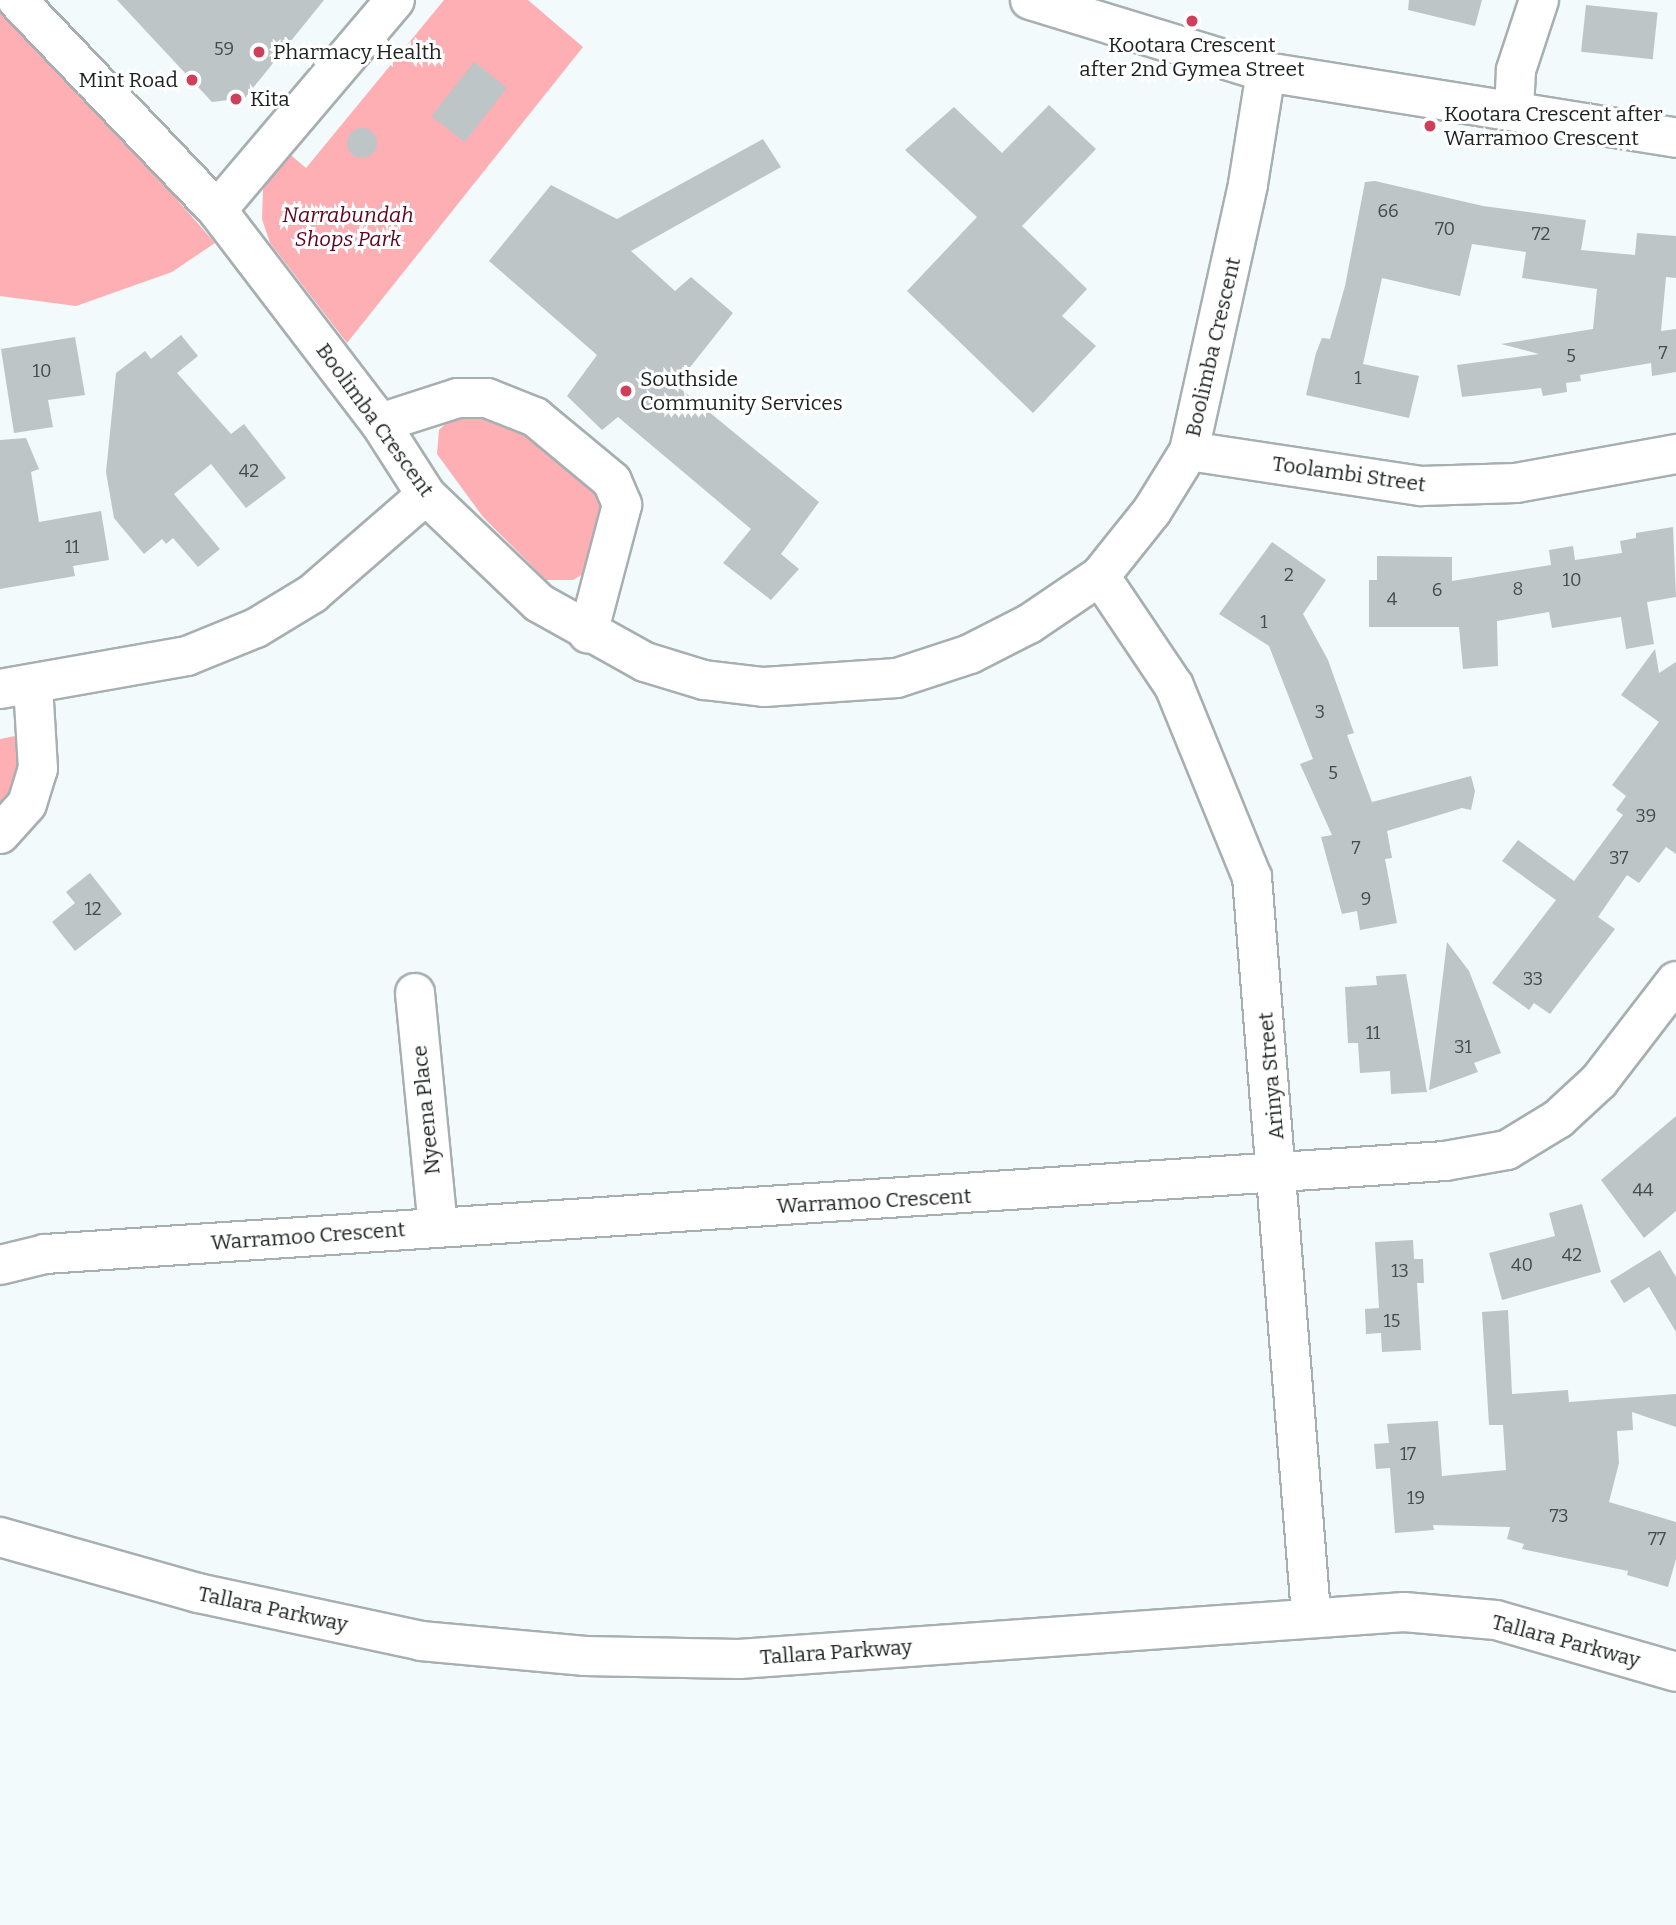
<!DOCTYPE html>
<html>
<head>
<meta charset="utf-8">
<style>
	body { margin:0 }
	#map { position:relative; width:1676px; height:1925px; overflow:hidden; background:#f2fafc; font-family:Bitter,serif }
	div>[style] { position:absolute }
	[style*='--x'] { left:calc(var(--x)*1px); top:calc(var(--y)*1px); width:calc(var(--w)*1px); rotate:calc(var(--a)*1deg) }
	.green>* { inset:0; background:#feafb4 }
	.building>* { inset:0; background:#bdc5c6; transform-origin:0 0 }
	.round { border-radius:50% }
	.roads { filter:drop-shadow(2px 0 #a7afb0) drop-shadow(-2px 0 #a7afb0) drop-shadow(0 2px #a7afb0) drop-shadow(0 -2px #a7afb0) }
	.minor>* { height:38px; margin:-19px; padding:0 19px; transform-origin:19px; border-radius:19px; background:#fff }
	.dots>* { width:19px; height:19px; translate:-50% -50%; box-sizing:border-box; border:4px solid #fff; border-radius:50% }
	span { translate:-50% -50%; white-space:nowrap; text-align:center; line-height:1.15; -webkit-text-stroke:6px #fff; paint-order:stroke }
	.number-label { font-size:18px; color:#464b4b }
	.number-label span { -webkit-text-stroke-width:0 }
	.poi-label { font-size:21px; color:#1f2222 }
	.left { translate:0 -50%; text-align:left }
	.right { translate:-100% -50%; text-align:right }
	.park-label { font-size:21px; color:#61021d; font-style:italic }
	.street-label { font-size:21px; color:#1f2222 }
</style>
</head>
<body>
<div id="map">
	<div class="green">
		<div style="clip-path:polygon(444px 0,528px 0,583px 47px,347px 343px,270px 243px,262px 219px,263px 190px,286px 151px,306px 168px)"></div>
		<div style="clip-path:polygon(0 11px,132px 148px,215px 243px,172px 272px,76px 306px,0 296px)"></div>
		<div style="clip-path:polygon(458px 412px,524px 421px,604px 500px,590px 570px,573px 580px,546px 580px,483px 517px,437px 454px,439px 430px)"></div>
		<div style="clip-path:polygon(15px 736px,25px 772px,0 811px,0 739px)"></div>
	</div>
	<div class="building">
		<div style="clip-path:polygon(117px 0,324px 0,245px 98px,212px 102px)"></div>
		<div style="clip-path:polygon(1409px 0,1482px 0,1475px 26px,1408px 10px)"></div>
		<div style="left:1586px;top:5px;width:72px;height:47px;rotate:6deg"></div>
		<div style="left:474px;top:62px;width:42px;height:69px;rotate:38deg"></div>
		<div style="clip-path:polygon(1049px 105px,1096px 149px,1022px 226px,1087px 289px,1062px 316px,1096px 346px,1033px 413px,907px 291px,977px 217px,905px 150px,954px 107px,1002px 153px)"></div>
		<div class="round" style="left:347px;top:128px;width:30px;height:30px"></div>
		<div style="clip-path:polygon(763px 139px,781px 167px,631px 251px,675px 291px,691px 277px,733px 313px,676px 385px,819px 502px,781px 554px,799px 569px,771px 600px,723px 563px,751px 529px,618px 417px,602px 430px,567px 396px,597px 355px,489px 261px,551px 185px,617px 219px)"></div>
		<div style="clip-path:polygon(1375px 181px,1483px 206px,1586px 220px,1581px 250px,1635px 255px,1637px 233px,1676px 236px,1676px 278px,1666px 277px,1661px 331px,1676px 329px,1676px 372px,1652px 376px,1651px 363px,1580px 375px,1581px 381px,1566px 383px,1567px 392px,1543px 396px,1541px 388px,1462px 397px,1457px 365px,1539px 354px,1501px 344px,1593px 329px,1597px 289px,1522px 278px,1526px 252px,1472px 244px,1460px 296px,1382px 278px,1363px 364px,1419px 376px,1409px 418px,1306px 395px,1316px 353px,1322px 338px,1330px 339px,1345px 286px,1365px 182px)"></div>
		<div style="clip-path:polygon(181px 335px,198px 356px,177px 373px,231px 434px,244px 424px,286px 478px,246px 508px,211px 464px,174px 494px,220px 549px,198px 567px,173px 538px,166px 544px,162px 539px,144px 554px,114px 518px,106px 472px,116px 373px,145px 351px,151px 359px)"></div>
		<div style="clip-path:polygon(75px 337px,85px 395px,48px 400px,53px 427px,14px 433px,1px 349px)"></div>
		<div style="clip-path:polygon(26px 438px,39px 469px,31px 472px,39px 522px,101px 511px,109px 560px,73px 566px,75px 576px,0 589px,0 440px)"></div>
		<div style="clip-path:polygon(1673px 527px,1676px 597px,1647px 602px,1654px 644px,1626px 649px,1621px 617px,1552px 628px,1549px 612px,1497px 621px,1498px 666px,1463px 669px,1459px 627px,1369px 627px,1369px 580px,1377px 580px,1377px 556px,1452px 557px,1452px 581px,1551px 565px,1549px 550px,1573px 546px,1575px 560px,1622px 553px,1620px 541px,1636px 538px,1636px 533px)"></div>
		<div style="clip-path:polygon(1272px 542px,1326px 580px,1303px 614px,1328px 660px,1354px 733px,1347px 735px,1372px 802px,1471px 776px,1475px 791px,1471px 810px,1462px 808px,1387px 831px,1392px 858px,1385px 859px,1397px 923px,1360px 930px,1357px 911px,1342px 914px,1321px 837px,1332px 835px,1300px 764px,1313px 759px,1269px 646px,1219px 614px)"></div>
		<div style="clip-path:polygon(1655px 649px,1659px 673px,1676px 662px,1676px 854px,1666px 847px,1639px 883px,1627px 875px,1598px 917px,1615px 929px,1550px 1014px,1534px 1003px,1529px 1010px,1492px 983px,1556px 900px,1502px 861px,1518px 840px,1574px 881px,1623px 815px,1616px 810px,1626px 796px,1612px 785px,1659px 722px,1621px 695px)"></div>
		<div style="clip-path:polygon(90px 873px,122px 914px,75px 951px,52px 922px,75px 903px,66px 892px)"></div>
		<div style="clip-path:polygon(1447px 942px,1469px 971px,1501px 1053px,1474px 1063px,1478px 1072px,1429px 1090px)"></div>
		<div style="clip-path:polygon(1406px 974px,1427px 1092px,1391px 1094px,1390px 1071px,1360px 1073px,1358px 1043px,1348px 1043px,1345px 987px,1377px 985px,1376px 976px)"></div>
		<div style="clip-path:polygon(1676px 1116px,1676px 1211px,1644px 1238px,1601px 1180px)"></div>
		<div style="clip-path:polygon(1582px 1204px,1601px 1272px,1502px 1300px,1489px 1253px,1555px 1236px,1549px 1213px)"></div>
		<div style="clip-path:polygon(1413px 1240px,1414px 1259px,1423px 1259px,1424px 1283px,1417px 1283px,1421px 1350px,1382px 1352px,1381px 1333px,1366px 1334px,1365px 1309px,1379px 1308px,1375px 1242px)"></div>
		<div style="clip-path:polygon(1660px 1250px,1676px 1277px,1676px 1332px,1649px 1287px,1624px 1303px,1610px 1281px)"></div>
		<div style="clip-path:polygon(1508px 1310px,1512px 1394px,1568px 1390px,1569px 1402px,1676px 1394px,1676px 1427px,1632px 1412px,1633px 1430px,1617px 1431px,1619px 1463px,1609px 1502px,1676px 1522px,1676px 1559px,1668px 1587px,1627px 1575px,1628px 1571px,1522px 1549px,1524px 1544px,1507px 1539px,1510px 1527px,1433px 1525px,1434px 1530px,1395px 1533px,1390px 1468px,1376px 1469px,1374px 1444px,1389px 1443px,1387px 1424px,1438px 1421px,1442px 1476px,1506px 1470px,1503px 1425px,1489px 1425px,1482px 1312px)"></div>
	</div>
	<div class="roads">
		<div class="minor">
			<div style="--x:17;--y:0;--w:290;--a:46.4"></div>
			<div style="--x:217;--y:210;--w:268;--a:52.6"></div>
			<div style="--x:380;--y:423;--w:85;--a:57.4"></div>
			<div style="--x:426;--y:495;--w:156;--a:43.7"></div>
			<div style="--x:539;--y:603;--w:121;--a:29.1"></div>
			<div style="--x:645;--y:662;--w:62;--a:17"></div>
			<div style="--x:704;--y:680;--w:60;--a:6.7"></div>
			<div style="--x:764;--y:687;--w:133;--a:-3.9"></div>
			<div style="--x:897;--y:678;--w:77;--a:-18.2"></div>
			<div style="--x:970;--y:654;--w:66;--a:-27"></div>
			<div style="--x:1029;--y:624;--w:86;--a:-34.1"></div>
			<div style="--x:1100;--y:576;--w:83;--a:-51.3"></div>
			<div style="--x:1152;--y:511;--w:70;--a:-58.3"></div>
			<div style="--x:1189;--y:451;--w:273;--a:-77.5"></div>
			<div style="--x:1248;--y:184;--w:113;--a:-80.9"></div>
			<div style="--x:1030;--y:0;--w:247;--a:17"></div>
			<div style="--x:1266;--y:72;--w:415;--a:9.1"></div>
			<div style="--x:1514;--y:109;--w:39;--a:-87"></div>
			<div style="--x:1516;--y:70;--w:74;--a:-71.8"></div>
			<div style="--x:217;--y:210;--w:275;--a:-49.7"></div>
			<div style="--x:380;--y:423;--w:82;--a:-17.8"></div>
			<div style="--x:458;--y:398;--w:29;--a:0"></div>
			<div style="--x:487;--y:398;--w:52;--a:21.6"></div>
			<div style="--x:535;--y:417;--w:100;--a:39.7"></div>
			<div style="--x:612;--y:481;--w:26;--a:67"></div>
			<div style="--x:622;--y:505;--w:133;--a:104.8"></div>
			<div style="--x:1189;--y:451;--w:235;--a:8.6"></div>
			<div style="--x:1421;--y:486;--w:95;--a:-1.8"></div>
			<div style="--x:1516;--y:483;--w:163;--a:-10.3"></div>
			<div style="--x:1100;--y:576;--w:133;--a:56.1"></div>
			<div style="--x:1174;--y:686;--w:206;--a:67.8"></div>
			<div style="--x:1252;--y:877;--w:739;--a:85.42"></div>
			<div style="--x:0;--y:689;--w:190;--a:-10"></div>
			<div style="--x:187;--y:656;--w:74;--a:-22.1"></div>
			<div style="--x:256;--y:628;--w:66;--a:-31.3"></div>
			<div style="--x:312;--y:594;--w:151;--a:-41"></div>
			<div style="--x:0;--y:834;--w:40;--a:-48"></div>
			<div style="--x:27;--y:804;--w:37;--a:-73"></div>
			<div style="--x:38;--y:769;--w:85;--a:-93.4"></div>
			<div style="--x:415;--y:993;--w:235;--a:84.4"></div>
			<div style="--x:0;--y:1265;--w:46;--a:-13.7"></div>
			<div style="--x:45;--y:1254;--w:1403;--a:-3.8"></div>
			<div style="--x:1445;--y:1161;--w:63;--a:-10.1"></div>
			<div style="--x:1507;--y:1150;--w:60;--a:-31.3"></div>
			<div style="--x:1558;--y:1119;--w:56;--a:-42.8"></div>
			<div style="--x:1599;--y:1081;--w:126;--a:-52.4"></div>
			<div style="--x:0;--y:1537;--w:206;--a:15.8"></div>
			<div style="--x:198;--y:1593;--w:228;--a:12.1"></div>
			<div style="--x:421;--y:1641;--w:165;--a:5.2"></div>
			<div style="--x:585;--y:1656;--w:154;--a:1.1"></div>
			<div style="--x:739;--y:1659;--w:667;--a:-4.04"></div>
			<div style="--x:1404;--y:1612;--w:92;--a:5"></div>
			<div style="--x:1496;--y:1620;--w:187;--a:16.1"></div>
		</div>
	</div>
	<div class="dots">
		<div style="left:1192px;top:21px;background:#cf3f59"></div>
		<div style="left:259px;top:52px;background:#cf3f59"></div>
		<div style="left:192px;top:80px;background:#cf3f59"></div>
		<div style="left:236px;top:99px;background:#cf3f59"></div>
		<div style="left:1430px;top:126px;background:#cf3f59"></div>
		<div style="left:626px;top:391px;background:#cf3f59"></div>
	</div>
	<div class="number-label">
		<span style="left:224px;top:49px">59</span>
		<span style="left:1388px;top:211px">66</span>
		<span style="left:1445px;top:229px">70</span>
		<span style="left:1541px;top:234px">72</span>
		<span style="left:1663px;top:353px">7</span>
		<span style="left:1571px;top:356px">5</span>
		<span style="left:42px;top:371px">10</span>
		<span style="left:1358px;top:378px">1</span>
		<span style="left:249px;top:471px">42</span>
		<span style="left:72px;top:547px">11</span>
		<span style="left:1289px;top:575px">2</span>
		<span style="left:1572px;top:580px">10</span>
		<span style="left:1518px;top:589px">8</span>
		<span style="left:1437px;top:590px">6</span>
		<span style="left:1392px;top:599px">4</span>
		<span style="left:1264px;top:622px">1</span>
		<span style="left:1320px;top:712px">3</span>
		<span style="left:1333px;top:773px">5</span>
		<span style="left:1646px;top:816px">39</span>
		<span style="left:1356px;top:848px">7</span>
		<span style="left:1619px;top:858px">37</span>
		<span style="left:1366px;top:899px">9</span>
		<span style="left:93px;top:909px">12</span>
		<span style="left:1533px;top:979px">33</span>
		<span style="left:1373px;top:1033px">11</span>
		<span style="left:1463px;top:1047px">31</span>
		<span style="left:1643px;top:1190px">44</span>
		<span style="left:1572px;top:1255px">42</span>
		<span style="left:1522px;top:1265px">40</span>
		<span style="left:1400px;top:1271px">13</span>
		<span style="left:1392px;top:1321px">15</span>
		<span style="left:1408px;top:1454px">17</span>
		<span style="left:1416px;top:1498px">19</span>
		<span style="left:1559px;top:1516px">73</span>
		<span style="left:1657px;top:1539px">77</span>
	</div>
	<div class="poi-label">
		<span style="left:1192px;top:57px">Kootara Crescent<br>after 2nd Gymea Street</span>
		<span class="left" style="left:273px;top:52px">Pharmacy Health</span>
		<span class="right" style="left:178px;top:80px">Mint Road</span>
		<span class="left" style="left:250px;top:99px">Kita</span>
		<span class="left" style="left:1444px;top:126px">Kootara Crescent after<br>Warramoo Crescent</span>
		<span class="left" style="left:640px;top:391px">Southside<br>Community Services</span>
	</div>
	<div class="park-label">
		<span style="left:348px;top:227px">Narrabundah<br>Shops Park</span>
	</div>
	<div class="street-label">
		<span style="left:1213px;top:347px;rotate:-77deg">Boolimba Crescent</span>
		<span style="left:375px;top:420px;rotate:54deg">Boolimba Crescent</span>
		<span style="left:1349px;top:474px;rotate:8deg">Toolambi Street</span>
		<span style="left:1271px;top:1076px;rotate:-95deg">Arinya Street</span>
		<span style="left:426px;top:1110px;rotate:-96deg">Nyeena Place</span>
		<span style="left:874px;top:1201px;rotate:-3deg">Warramoo Crescent</span>
		<span style="left:308px;top:1236px;rotate:-4deg">Warramoo Crescent</span>
		<span style="left:273px;top:1609px;rotate:12deg">Tallara Parkway</span>
		<span style="left:1566px;top:1641px;rotate:15deg">Tallara Parkway</span>
		<span style="left:836px;top:1652px;rotate:-4deg">Tallara Parkway</span>
	</div>
</div>
</body>
</html>
